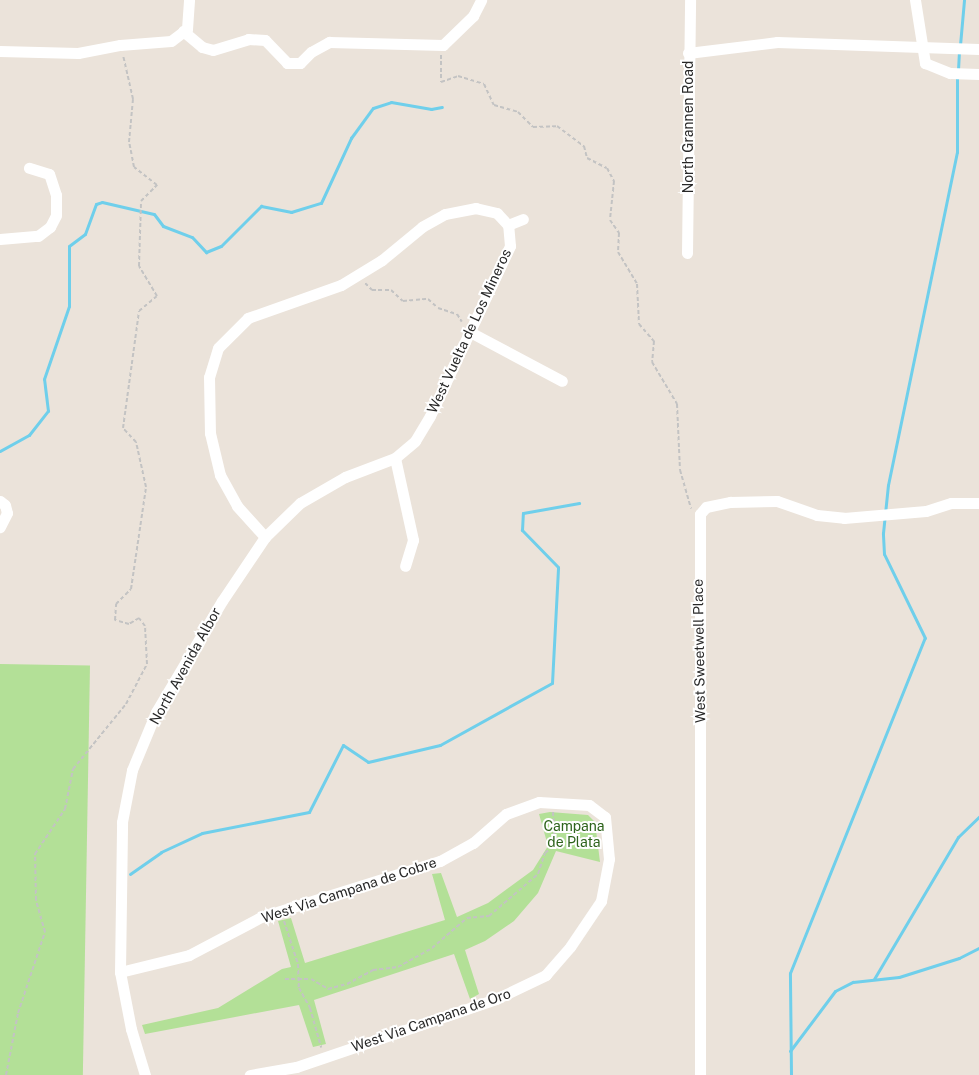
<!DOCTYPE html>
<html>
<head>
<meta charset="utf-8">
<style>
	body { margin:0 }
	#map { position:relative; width:979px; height:1075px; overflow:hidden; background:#ebe3da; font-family:"Public Sans",sans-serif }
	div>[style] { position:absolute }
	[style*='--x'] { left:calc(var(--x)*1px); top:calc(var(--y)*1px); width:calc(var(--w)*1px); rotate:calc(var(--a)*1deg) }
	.green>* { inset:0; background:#b3e097; transform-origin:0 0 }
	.stream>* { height:3px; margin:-1.5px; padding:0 1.5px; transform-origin:1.5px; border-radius:1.5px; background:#6fcfeb }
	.path>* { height:2px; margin-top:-1px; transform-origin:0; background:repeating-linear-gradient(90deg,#c3c3c3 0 4px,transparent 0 6.5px) }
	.minor>* { height:11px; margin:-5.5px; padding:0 5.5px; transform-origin:5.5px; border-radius:5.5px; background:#fff }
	span { translate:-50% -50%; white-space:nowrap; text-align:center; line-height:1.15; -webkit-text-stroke:4px #fff; paint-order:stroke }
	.street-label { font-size:14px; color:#282828 }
	.park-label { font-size:14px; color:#2d631b }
</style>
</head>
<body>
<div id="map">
	<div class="green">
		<div style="left:0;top:664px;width:90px;height:411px;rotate:1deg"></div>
		<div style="clip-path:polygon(550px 812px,588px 815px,595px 822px,600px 862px,556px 851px,538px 893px,514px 921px,485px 941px,465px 950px,479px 994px,470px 999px,454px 954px,314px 1000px,326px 1044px,313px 1047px,299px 1005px,145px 1034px,142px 1025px,218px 1008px,282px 969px,291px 967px,278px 921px,291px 918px,305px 963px,445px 920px,432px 874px,441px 873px,457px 917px,488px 903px,533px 870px,548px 846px,539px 814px)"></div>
	</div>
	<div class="stream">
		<div style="--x:960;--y:45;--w:45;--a:-84.9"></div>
		<div style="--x:958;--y:70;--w:18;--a:-87"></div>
		<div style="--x:0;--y:451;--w:33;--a:-29"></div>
		<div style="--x:29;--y:435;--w:31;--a:-52"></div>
		<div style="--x:48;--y:411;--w:32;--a:-97"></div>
		<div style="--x:44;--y:379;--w:77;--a:-71.1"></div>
		<div style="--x:69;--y:306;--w:60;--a:-90"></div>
		<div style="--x:69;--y:246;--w:20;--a:-37"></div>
		<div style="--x:85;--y:234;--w:32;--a:-70"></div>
		<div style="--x:96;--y:204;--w:6;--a:-18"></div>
		<div style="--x:102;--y:202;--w:53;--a:13"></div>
		<div style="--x:154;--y:214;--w:15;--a:53"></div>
		<div style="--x:163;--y:226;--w:31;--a:21"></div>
		<div style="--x:192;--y:237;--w:21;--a:47"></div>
		<div style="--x:206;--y:252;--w:16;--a:-22"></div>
		<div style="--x:221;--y:246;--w:57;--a:-45"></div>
		<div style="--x:261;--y:206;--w:31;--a:11"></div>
		<div style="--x:291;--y:212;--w:31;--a:-17"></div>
		<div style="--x:321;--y:203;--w:72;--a:-65.2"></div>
		<div style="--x:351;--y:138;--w:37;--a:-54"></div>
		<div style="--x:373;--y:108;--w:19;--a:-18"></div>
		<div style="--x:391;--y:102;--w:41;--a:9.9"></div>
		<div style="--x:431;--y:109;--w:11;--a:-10"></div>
		<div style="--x:130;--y:874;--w:38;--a:-35"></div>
		<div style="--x:161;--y:852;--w:45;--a:-24.9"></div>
		<div style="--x:202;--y:833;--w:109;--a:-11.1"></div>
		<div style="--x:309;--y:812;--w:75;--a:-63.1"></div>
		<div style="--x:343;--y:745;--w:30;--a:34"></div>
		<div style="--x:368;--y:762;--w:74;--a:-13.3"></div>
		<div style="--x:440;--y:745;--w:128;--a:-29"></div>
		<div style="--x:552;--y:683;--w:116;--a:-87"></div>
		<div style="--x:558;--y:567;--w:52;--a:-134.2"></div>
		<div style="--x:522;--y:530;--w:17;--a:-87"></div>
		<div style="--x:523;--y:513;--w:57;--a:-10.1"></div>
		<div style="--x:874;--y:979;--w:165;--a:-59.4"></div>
		<div style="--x:958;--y:837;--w:29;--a:-44"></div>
		<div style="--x:790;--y:1051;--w:75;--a:-53.1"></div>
		<div style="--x:835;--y:991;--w:20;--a:-27"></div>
		<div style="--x:853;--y:982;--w:46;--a:-6.2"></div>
		<div style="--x:899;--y:977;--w:63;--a:-17.6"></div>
		<div style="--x:959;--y:958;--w:22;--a:-27"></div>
		<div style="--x:791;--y:1075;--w:102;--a:-90.6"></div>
		<div style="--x:790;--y:973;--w:361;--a:-68.1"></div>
		<div style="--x:925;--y:638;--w:93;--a:-116"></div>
		<div style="--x:884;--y:554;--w:21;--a:-93"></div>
		<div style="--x:883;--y:533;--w:48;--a:-84.1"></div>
		<div style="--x:888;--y:485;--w:340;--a:-78.3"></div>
		<div style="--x:957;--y:152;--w:75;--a:-90"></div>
	</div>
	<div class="path">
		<div style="--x:441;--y:55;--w:27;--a:90"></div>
		<div style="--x:441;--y:82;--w:18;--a:-19"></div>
		<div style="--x:458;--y:76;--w:27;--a:17"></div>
		<div style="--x:484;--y:84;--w:23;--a:65"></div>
		<div style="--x:494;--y:105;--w:25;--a:16"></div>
		<div style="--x:518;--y:112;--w:21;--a:45"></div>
		<div style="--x:533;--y:127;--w:24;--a:-2"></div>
		<div style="--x:557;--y:126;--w:34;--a:37"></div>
		<div style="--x:584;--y:146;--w:12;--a:76"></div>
		<div style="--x:587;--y:158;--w:22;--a:27"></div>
		<div style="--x:607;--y:168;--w:15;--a:62"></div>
		<div style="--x:614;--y:181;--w:39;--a:96"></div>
		<div style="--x:610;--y:220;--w:16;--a:55"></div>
		<div style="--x:619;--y:233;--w:19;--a:93"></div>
		<div style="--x:618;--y:252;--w:37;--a:59"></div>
		<div style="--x:637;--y:284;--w:40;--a:87.1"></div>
		<div style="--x:639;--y:324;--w:23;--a:49"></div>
		<div style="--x:654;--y:341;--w:21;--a:95"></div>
		<div style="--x:652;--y:362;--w:49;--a:59.2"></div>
		<div style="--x:677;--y:404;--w:66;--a:87.4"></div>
		<div style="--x:680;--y:470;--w:40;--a:74"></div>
		<div style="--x:365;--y:283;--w:10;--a:45"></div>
		<div style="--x:372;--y:290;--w:19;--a:0"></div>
		<div style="--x:391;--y:290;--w:16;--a:43"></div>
		<div style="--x:403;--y:301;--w:25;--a:-5"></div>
		<div style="--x:428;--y:299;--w:13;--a:42"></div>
		<div style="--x:438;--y:308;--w:20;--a:18"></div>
		<div style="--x:457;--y:314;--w:9;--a:58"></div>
		<div style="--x:553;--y:812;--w:33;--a:87"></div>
		<div style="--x:284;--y:921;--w:45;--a:72"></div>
		<div style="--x:298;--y:964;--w:24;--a:88"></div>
		<div style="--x:299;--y:988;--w:23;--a:61"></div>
		<div style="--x:310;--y:1008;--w:41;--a:74.2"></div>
		<div style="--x:285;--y:979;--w:26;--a:0"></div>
		<div style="--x:311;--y:979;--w:20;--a:30"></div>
		<div style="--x:328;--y:989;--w:20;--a:-15"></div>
		<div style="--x:347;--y:984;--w:30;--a:-28"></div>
		<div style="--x:373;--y:970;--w:25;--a:-7"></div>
		<div style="--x:398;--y:967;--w:39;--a:-29"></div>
		<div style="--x:432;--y:948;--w:46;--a:-40.6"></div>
		<div style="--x:467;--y:918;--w:22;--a:-5"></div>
		<div style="--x:489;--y:916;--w:65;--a:-40.6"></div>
		<div style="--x:538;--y:874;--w:22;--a:-72"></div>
		<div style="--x:545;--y:853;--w:13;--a:-39"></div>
		<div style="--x:555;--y:845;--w:15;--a:-11"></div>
		<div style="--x:570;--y:842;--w:30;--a:12"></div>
		<div style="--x:6;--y:1075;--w:63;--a:-79"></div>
		<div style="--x:18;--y:1013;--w:85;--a:-71.6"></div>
		<div style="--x:45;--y:932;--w:33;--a:-106"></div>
		<div style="--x:36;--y:900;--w:46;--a:-91.2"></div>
		<div style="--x:35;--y:854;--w:54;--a:-56.3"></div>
		<div style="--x:65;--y:809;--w:41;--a:-78.7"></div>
		<div style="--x:73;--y:769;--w:84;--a:-50.8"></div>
		<div style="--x:126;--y:704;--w:45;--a:-62.3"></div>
		<div style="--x:147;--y:664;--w:38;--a:-93"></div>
		<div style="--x:145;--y:626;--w:10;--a:-127"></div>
		<div style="--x:139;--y:618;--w:12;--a:149"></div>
		<div style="--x:129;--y:624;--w:15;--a:-164"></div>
		<div style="--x:115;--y:620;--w:16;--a:-86"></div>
		<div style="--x:116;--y:604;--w:21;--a:-45"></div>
		<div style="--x:131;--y:589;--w:103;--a:-81.6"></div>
		<div style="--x:146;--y:487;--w:46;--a:-102.5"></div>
		<div style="--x:136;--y:442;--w:19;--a:-133"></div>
		<div style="--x:123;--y:428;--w:118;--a:-82.2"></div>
		<div style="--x:139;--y:311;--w:23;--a:-40"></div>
		<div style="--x:157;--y:296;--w:35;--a:-121"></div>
		<div style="--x:139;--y:266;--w:65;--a:-88.2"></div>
		<div style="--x:141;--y:201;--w:23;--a:-45"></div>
		<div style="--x:157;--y:185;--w:29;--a:-142"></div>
		<div style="--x:134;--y:167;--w:25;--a:-101"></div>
		<div style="--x:129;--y:142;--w:43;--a:-84.7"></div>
		<div style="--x:133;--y:99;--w:45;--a:-102.8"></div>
	</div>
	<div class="minor">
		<div style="--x:915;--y:0;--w:64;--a:81"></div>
		<div style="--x:925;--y:63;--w:27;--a:22"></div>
		<div style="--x:950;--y:73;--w:29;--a:2"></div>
		<div style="--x:183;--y:31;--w:25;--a:40"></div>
		<div style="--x:202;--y:47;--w:11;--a:15"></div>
		<div style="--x:213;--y:50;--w:37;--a:-17"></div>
		<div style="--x:248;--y:39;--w:17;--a:3"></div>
		<div style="--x:265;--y:40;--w:32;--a:46"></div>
		<div style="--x:287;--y:63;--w:13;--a:0"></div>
		<div style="--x:300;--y:63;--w:16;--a:-45"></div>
		<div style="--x:311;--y:52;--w:21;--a:-29"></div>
		<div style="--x:329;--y:42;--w:114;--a:1.5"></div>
		<div style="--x:443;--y:45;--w:42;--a:-44"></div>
		<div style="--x:473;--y:16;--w:18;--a:-63"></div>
		<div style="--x:0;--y:51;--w:78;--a:1.5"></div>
		<div style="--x:78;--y:53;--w:43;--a:-10.8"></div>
		<div style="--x:120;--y:45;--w:51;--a:-4.5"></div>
		<div style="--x:171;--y:41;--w:20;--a:-37"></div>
		<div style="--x:187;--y:29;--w:29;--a:-86"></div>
		<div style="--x:688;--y:53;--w:90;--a:-7"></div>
		<div style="--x:777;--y:42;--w:202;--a:2"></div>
		<div style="--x:508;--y:225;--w:16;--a:-22"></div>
		<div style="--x:0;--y:239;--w:38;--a:-5"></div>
		<div style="--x:38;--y:236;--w:15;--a:-37"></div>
		<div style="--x:50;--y:227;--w:13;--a:-63"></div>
		<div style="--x:56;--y:215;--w:20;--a:-90"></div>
		<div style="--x:56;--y:195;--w:22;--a:-108"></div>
		<div style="--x:49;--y:174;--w:21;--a:-163"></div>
		<div style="--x:687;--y:253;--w:253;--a:-89.3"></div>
		<div style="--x:470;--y:332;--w:104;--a:28"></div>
		<div style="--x:395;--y:458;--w:84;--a:77.6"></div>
		<div style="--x:413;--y:540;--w:27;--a:107"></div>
		<div style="--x:0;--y:501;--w:6;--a:39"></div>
		<div style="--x:5;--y:505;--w:8;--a:76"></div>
		<div style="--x:7;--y:513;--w:16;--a:117"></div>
		<div style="--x:120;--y:972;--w:71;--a:-13.8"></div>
		<div style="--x:189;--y:955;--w:81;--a:-27.8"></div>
		<div style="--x:261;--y:917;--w:188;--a:-17.4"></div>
		<div style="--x:440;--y:861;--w:38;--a:-29"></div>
		<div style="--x:473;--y:843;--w:44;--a:-41.3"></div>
		<div style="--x:506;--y:814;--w:35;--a:-20"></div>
		<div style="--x:539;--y:802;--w:50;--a:3.4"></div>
		<div style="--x:589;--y:805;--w:20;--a:37"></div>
		<div style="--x:605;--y:817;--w:42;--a:84.6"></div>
		<div style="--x:609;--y:859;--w:43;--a:100.8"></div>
		<div style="--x:601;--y:901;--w:55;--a:124"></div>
		<div style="--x:570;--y:947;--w:37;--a:131"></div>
		<div style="--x:546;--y:975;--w:55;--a:154.4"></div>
		<div style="--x:496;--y:999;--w:211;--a:161.2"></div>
		<div style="--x:296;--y:1067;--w:47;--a:170.1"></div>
		<div style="--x:145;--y:1075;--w:48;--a:-106.9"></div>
		<div style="--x:131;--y:1029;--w:58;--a:-100.9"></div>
		<div style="--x:120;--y:972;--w:150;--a:-89.2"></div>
		<div style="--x:122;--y:822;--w:53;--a:-79.1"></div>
		<div style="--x:132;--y:770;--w:63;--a:-67.5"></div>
		<div style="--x:156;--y:712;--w:129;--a:-59.3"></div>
		<div style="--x:222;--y:601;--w:77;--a:-56.1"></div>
		<div style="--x:265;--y:537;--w:49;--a:-44.2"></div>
		<div style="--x:300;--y:503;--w:52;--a:-30"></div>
		<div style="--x:345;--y:477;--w:53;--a:-20.8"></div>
		<div style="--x:395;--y:458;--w:26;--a:-40"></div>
		<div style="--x:415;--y:441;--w:29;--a:-59"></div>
		<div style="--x:430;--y:416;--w:188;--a:-64.8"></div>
		<div style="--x:510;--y:246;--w:21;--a:-95"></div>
		<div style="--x:508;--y:225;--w:16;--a:-133"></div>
		<div style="--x:497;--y:213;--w:22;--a:-167"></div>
		<div style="--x:476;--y:208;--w:32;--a:169"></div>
		<div style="--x:445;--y:214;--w:26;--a:151"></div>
		<div style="--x:422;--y:227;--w:52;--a:140.5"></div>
		<div style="--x:382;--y:260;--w:48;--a:148.6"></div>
		<div style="--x:341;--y:285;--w:99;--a:160.5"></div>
		<div style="--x:248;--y:318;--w:42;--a:135"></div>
		<div style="--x:218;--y:348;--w:30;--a:107"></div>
		<div style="--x:209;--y:377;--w:56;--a:89"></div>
		<div style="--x:210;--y:433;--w:43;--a:76.6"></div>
		<div style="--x:220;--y:475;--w:35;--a:61"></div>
		<div style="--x:237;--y:506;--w:42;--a:47.9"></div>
		<div style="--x:700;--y:1075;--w:561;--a:-90"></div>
		<div style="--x:700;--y:514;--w:9;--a:-49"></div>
		<div style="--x:706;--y:507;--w:25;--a:-12"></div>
		<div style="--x:730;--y:502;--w:47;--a:-1.2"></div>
		<div style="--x:777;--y:501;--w:42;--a:19.3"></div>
		<div style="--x:817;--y:515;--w:27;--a:6"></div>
		<div style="--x:844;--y:518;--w:82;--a:-4.9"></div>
		<div style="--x:926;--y:511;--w:26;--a:-18"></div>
		<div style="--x:951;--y:503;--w:28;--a:0"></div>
	</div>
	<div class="street-label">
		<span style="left:688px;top:127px;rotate:-90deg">North Grannen Road</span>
		<span style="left:469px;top:331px;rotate:-65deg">West Vuelta de Los Mineros</span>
		<span style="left:699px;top:651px;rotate:-91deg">West Sweetwell Place</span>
		<span style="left:185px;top:666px;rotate:-61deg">North Avenida Albor</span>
		<span style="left:349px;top:890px;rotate:-18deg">West Via Campana de Cobre</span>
		<span style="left:431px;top:1020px;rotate:-19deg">West Via Campana de Oro</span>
	</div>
	<div class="park-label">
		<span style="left:574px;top:834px">Campana<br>de Plata</span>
	</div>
</div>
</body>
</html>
